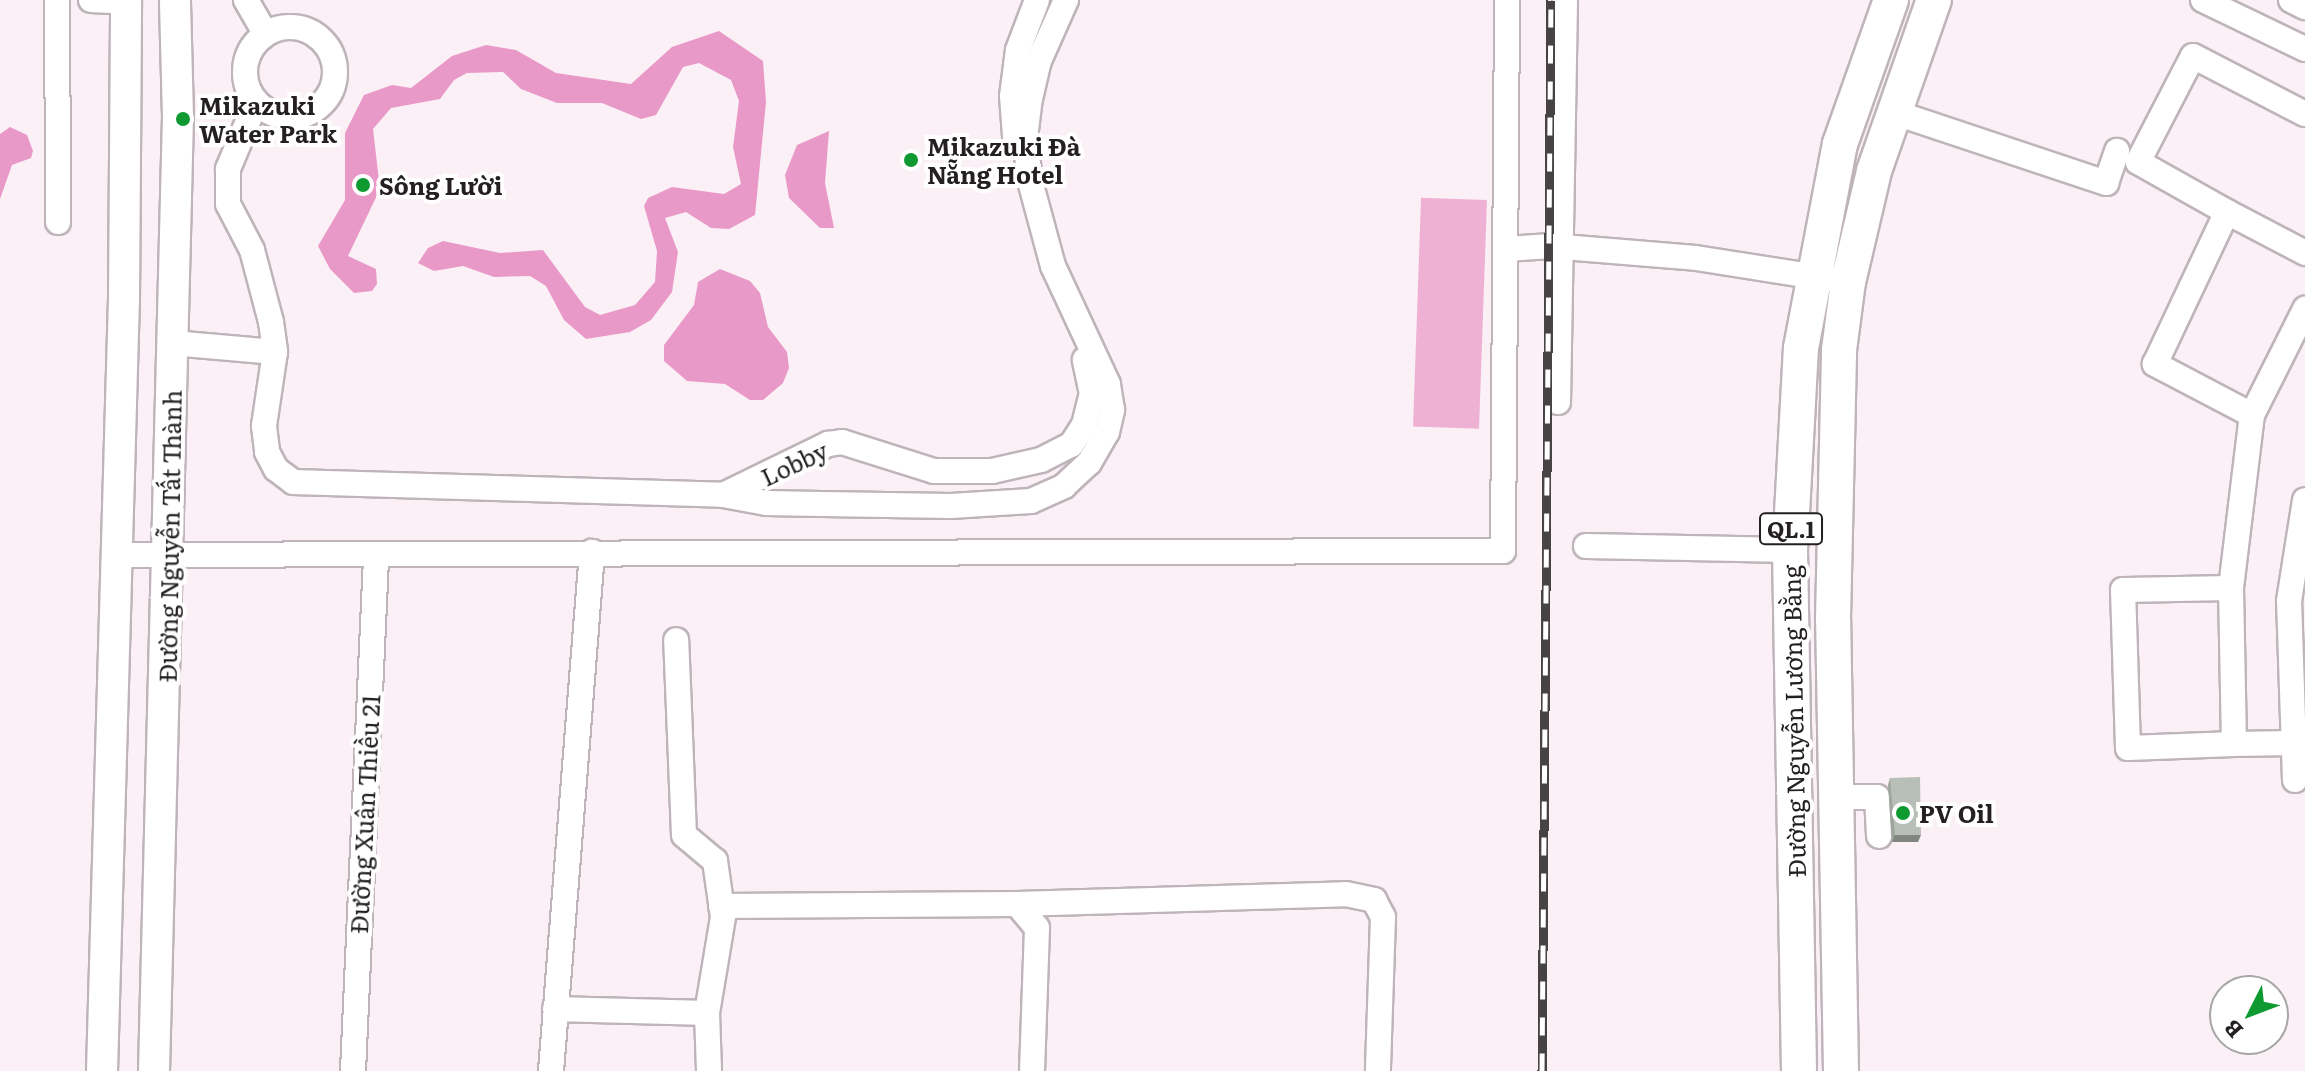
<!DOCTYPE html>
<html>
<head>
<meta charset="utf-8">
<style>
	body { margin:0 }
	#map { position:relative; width:2305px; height:1071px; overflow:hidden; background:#fbf0f6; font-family:Literata,serif }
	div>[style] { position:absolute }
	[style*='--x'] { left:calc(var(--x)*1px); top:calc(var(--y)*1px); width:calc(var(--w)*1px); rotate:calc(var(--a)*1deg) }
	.green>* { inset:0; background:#eeb1d3; transform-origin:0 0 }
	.water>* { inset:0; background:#e999c7 }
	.roads { filter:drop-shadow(2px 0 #beb4b9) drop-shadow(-2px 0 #beb4b9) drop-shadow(0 2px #beb4b9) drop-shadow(0 -2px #beb4b9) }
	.minor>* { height:24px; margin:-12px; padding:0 12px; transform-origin:12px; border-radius:12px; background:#fff }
	.minor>.ring { margin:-12px; padding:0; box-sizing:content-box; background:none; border:24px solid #fff; border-radius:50% }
	.major>* { height:30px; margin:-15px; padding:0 15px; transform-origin:15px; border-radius:15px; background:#fff }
	.highway>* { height:34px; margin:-17px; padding:0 17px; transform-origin:17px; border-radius:17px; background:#fff }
	.rail>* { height:9px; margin-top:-4.5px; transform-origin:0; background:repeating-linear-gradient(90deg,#fff 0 18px,#474244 0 36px); box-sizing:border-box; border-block:2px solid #474244 }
	.wall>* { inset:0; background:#9ea49e }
	.shaded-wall>* { inset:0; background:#818681 }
	.building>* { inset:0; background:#b8bfb8 }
	.dots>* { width:22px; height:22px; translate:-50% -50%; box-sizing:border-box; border:4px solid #fff; border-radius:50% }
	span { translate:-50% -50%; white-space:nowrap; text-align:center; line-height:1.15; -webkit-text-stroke:8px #fff; paint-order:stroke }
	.shield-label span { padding:2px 6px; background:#fff; border:2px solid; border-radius:6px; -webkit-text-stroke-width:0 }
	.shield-label { font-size:22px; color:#242022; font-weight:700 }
	.poi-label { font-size:24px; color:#242022; font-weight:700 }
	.left { translate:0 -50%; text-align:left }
	.street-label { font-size:24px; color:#242022 }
	.north { position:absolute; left:2209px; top:975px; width:80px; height:80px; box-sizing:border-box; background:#fff; border:2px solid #a7a6a7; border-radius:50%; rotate:228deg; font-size:22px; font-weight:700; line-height:32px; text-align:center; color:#242022 }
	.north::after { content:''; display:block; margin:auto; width:28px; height:36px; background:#0e9a31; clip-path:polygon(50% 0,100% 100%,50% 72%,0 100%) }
</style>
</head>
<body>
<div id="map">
	<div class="green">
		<div style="left:1487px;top:200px;width:229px;height:66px;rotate:92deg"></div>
	</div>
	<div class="water">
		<div style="clip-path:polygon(719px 31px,763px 61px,766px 102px,755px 215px,729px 229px,711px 228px,686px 212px,665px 218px,678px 252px,672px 292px,651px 320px,630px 332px,586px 339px,564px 320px,546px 286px,530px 276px,494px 277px,463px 266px,434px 271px,418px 263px,428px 248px,443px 241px,500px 253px,543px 250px,585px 307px,600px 315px,635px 305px,655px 282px,657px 251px,644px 206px,648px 198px,672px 187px,724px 194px,741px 184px,733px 147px,739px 101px,731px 80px,699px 63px,683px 67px,656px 115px,641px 119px,602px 103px,557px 103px,521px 89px,503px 72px,467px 73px,454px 80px,440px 99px,391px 108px,373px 129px,380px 189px,348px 256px,376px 269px,377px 284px,372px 291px,354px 293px,330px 269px,318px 246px,345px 200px,345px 133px,364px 95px,392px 85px,411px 88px,452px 56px,486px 45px,516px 50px,556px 73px,631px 84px,672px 47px)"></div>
		<div style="clip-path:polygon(10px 127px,27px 135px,33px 151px,31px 158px,12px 165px,0 199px,0 134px)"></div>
		<div style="clip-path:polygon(829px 131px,825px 183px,834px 228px,820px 228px,789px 198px,785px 175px,797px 145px)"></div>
		<div style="clip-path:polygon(720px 269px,750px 281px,760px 293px,768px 327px,787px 352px,789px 368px,783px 383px,763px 400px,750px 400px,725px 384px,687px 381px,664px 361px,664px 345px,694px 305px,698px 282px)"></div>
	</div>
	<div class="roads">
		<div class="minor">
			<div style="--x:57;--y:0;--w:222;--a:89.7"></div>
			<div style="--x:91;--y:0;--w:35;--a:3"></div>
			<div style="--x:246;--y:0;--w:39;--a:60"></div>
			<div style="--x:2203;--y:0;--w:113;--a:25.7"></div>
			<div style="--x:2291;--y:0;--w:16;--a:27"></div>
			<div class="ring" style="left:245px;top:27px;width:66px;height:66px"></div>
			<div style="--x:256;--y:102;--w:73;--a:112.7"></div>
			<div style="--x:228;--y:169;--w:35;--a:90"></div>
			<div style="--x:228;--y:204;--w:52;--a:62.4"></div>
			<div style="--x:252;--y:250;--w:74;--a:75.2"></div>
			<div style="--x:271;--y:322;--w:30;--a:82"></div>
			<div style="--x:275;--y:352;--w:75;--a:98.5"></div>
			<div style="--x:264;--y:426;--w:26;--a:83"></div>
			<div style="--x:267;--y:452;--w:19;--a:62"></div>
			<div style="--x:276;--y:469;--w:21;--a:37"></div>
			<div style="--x:293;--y:482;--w:430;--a:1.7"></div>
			<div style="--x:723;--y:495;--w:44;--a:10.5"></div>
			<div style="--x:766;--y:503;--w:185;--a:0.9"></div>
			<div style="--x:951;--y:506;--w:80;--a:-3.6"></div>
			<div style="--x:1031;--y:501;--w:36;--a:-24"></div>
			<div style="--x:1064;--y:486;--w:34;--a:-43"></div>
			<div style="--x:1089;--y:463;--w:36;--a:-60"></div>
			<div style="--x:1107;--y:432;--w:23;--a:-77"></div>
			<div style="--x:1112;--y:410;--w:26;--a:-99"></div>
			<div style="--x:1108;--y:384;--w:130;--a:-115"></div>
			<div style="--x:1053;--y:266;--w:88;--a:-105.1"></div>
			<div style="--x:1030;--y:181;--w:43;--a:-96.6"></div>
			<div style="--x:1025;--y:138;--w:39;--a:-83"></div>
			<div style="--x:1030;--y:99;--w:37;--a:-77"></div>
			<div style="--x:1038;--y:63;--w:69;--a:-66"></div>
			<div style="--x:1893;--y:112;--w:225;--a:18.4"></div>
			<div style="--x:2106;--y:183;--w:34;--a:-71"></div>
			<div style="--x:1015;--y:136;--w:40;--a:-94.3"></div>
			<div style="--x:1012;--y:96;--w:46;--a:-82.6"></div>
			<div style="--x:1018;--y:50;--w:53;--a:-69.2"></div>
			<div style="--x:2227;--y:212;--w:88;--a:27.7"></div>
			<div style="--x:1506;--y:249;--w:45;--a:-3.8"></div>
			<div style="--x:1551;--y:246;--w:145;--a:4.7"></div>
			<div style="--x:1696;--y:258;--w:136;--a:8.9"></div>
			<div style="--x:173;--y:343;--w:102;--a:5"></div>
			<div style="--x:1558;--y:402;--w:402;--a:-89"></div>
			<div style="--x:2252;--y:415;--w:110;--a:-152.3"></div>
			<div style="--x:2155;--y:364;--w:168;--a:-64.7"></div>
			<div style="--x:2227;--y:212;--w:102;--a:-150.7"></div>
			<div style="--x:2138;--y:162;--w:119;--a:-62.6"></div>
			<div style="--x:2193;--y:56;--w:126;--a:27.4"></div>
			<div style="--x:723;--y:495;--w:117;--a:-25.9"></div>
			<div style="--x:828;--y:444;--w:14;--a:-8"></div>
			<div style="--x:842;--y:442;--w:96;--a:17.5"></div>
			<div style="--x:934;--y:471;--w:58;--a:0"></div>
			<div style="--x:992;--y:471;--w:50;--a:-12.7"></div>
			<div style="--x:1041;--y:460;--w:34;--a:-27"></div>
			<div style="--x:1071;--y:445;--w:24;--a:-57"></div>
			<div style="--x:1084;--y:425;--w:32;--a:-76"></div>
			<div style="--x:1092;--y:394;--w:35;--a:-102"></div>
			<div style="--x:1586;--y:546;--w:204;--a:1.1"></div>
			<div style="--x:117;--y:555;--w:1386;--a:-0.17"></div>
			<div style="--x:1503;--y:551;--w:551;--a:-89.58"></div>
			<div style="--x:2231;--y:588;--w:156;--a:88.9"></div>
			<div style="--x:2234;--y:744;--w:106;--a:177.8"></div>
			<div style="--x:2128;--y:748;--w:158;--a:-91.8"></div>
			<div style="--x:2123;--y:590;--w:108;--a:-1.1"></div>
			<div style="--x:2231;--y:588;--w:174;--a:-83.1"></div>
			<div style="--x:2252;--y:415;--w:119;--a:-63.4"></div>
			<div style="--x:2234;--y:744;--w:59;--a:-1"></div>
			<div style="--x:2295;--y:780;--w:179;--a:-91.9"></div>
			<div style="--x:2289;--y:601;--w:102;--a:-81"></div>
			<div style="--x:1835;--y:797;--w:42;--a:0"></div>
			<div style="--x:1877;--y:797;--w:39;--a:87"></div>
			<div style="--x:1017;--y:904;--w:329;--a:-1.7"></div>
			<div style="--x:1346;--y:894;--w:29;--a:12"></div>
			<div style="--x:1374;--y:900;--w:19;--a:62"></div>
			<div style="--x:1383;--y:917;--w:154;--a:91.9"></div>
			<div style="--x:721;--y:906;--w:296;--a:-0.4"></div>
			<div style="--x:1017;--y:904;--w:31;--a:50"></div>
			<div style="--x:1037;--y:928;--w:143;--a:92"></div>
			<div style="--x:555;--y:1009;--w:152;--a:1.5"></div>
			<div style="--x:707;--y:1013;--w:97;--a:-80.5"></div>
			<div style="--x:723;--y:917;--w:57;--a:-98.1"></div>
			<div style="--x:715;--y:861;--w:40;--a:-140"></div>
			<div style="--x:684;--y:835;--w:195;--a:-92.3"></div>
			<div style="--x:707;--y:1013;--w:58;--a:88"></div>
			<div style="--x:353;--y:1071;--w:514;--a:-87.43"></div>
			<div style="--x:551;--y:1071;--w:521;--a:-85.48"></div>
		</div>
		<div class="major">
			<div style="--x:102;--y:1071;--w:771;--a:-88.37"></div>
			<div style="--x:124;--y:300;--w:300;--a:-89.6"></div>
			<div style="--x:154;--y:1071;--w:954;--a:-88.56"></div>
			<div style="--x:178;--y:117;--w:117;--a:-91.5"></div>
		</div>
		<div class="highway">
			<div style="--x:1799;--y:1071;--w:521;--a:-90.99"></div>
			<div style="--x:1790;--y:550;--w:202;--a:-86.9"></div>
			<div style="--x:1801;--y:348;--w:208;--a:-79.2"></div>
			<div style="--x:1840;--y:144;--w:153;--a:-70.5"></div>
			<div style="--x:1841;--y:1071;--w:452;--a:-91"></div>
			<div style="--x:1833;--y:619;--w:269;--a:-88.7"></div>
			<div style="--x:1839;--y:350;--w:69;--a:-82.5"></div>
			<div style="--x:1848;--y:282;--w:114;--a:-76.8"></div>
			<div style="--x:1874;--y:171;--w:181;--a:-70.7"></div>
		</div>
	</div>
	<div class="rail">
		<div style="--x:1542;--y:1071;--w:1071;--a:-89.52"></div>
	</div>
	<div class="wall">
		<div style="clip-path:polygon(1890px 778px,1918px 842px,1892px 842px,1888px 785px)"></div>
	</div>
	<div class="shaded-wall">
		<div style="clip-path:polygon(1895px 835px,1921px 835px,1918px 842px,1892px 842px)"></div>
	</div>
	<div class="building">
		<div style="clip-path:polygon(1920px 777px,1921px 835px,1895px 835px,1890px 778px)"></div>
	</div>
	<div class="dots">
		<div style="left:183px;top:119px;background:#0e9a31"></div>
		<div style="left:911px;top:160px;background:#0e9a31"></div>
		<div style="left:363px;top:185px;background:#0e9a31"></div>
		<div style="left:1903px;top:813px;background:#0e9a31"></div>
	</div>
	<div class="shield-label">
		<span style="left:1791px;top:529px">QL.1</span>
	</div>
	<div class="poi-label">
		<span class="left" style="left:199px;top:119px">Mikazuki<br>Water Park</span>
		<span class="left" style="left:927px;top:160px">Mikazuki Đà<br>Nẵng Hotel</span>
		<span class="left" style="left:379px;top:185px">Sông Lười</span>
		<span class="left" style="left:1919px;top:813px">PV Oil</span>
	</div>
	<div class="street-label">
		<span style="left:794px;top:463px;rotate:-25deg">Lobby</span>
		<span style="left:169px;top:536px;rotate:-89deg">Đường Nguyễn Tất Thành</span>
		<span style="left:1793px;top:721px;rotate:-91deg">Đường Nguyễn Lương Bằng</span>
		<span style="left:364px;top:814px;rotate:-87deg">Đường Xuân Thiều 21</span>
	</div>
	<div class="north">B</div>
</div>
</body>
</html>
